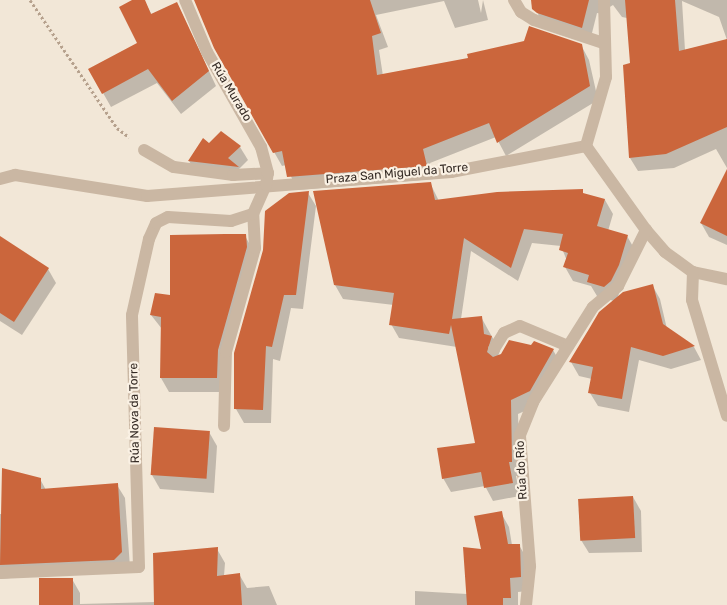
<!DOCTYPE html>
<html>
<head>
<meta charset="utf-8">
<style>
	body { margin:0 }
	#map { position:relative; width:727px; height:605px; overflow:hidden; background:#f2e7d7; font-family:Rubik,sans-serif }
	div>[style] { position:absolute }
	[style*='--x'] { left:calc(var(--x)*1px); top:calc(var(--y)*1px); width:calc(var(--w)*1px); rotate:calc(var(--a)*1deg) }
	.shadow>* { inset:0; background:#0003 }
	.building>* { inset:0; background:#cb663c; transform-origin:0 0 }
	.path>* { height:3px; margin-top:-1.5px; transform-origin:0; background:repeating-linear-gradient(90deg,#b6a18d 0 2.5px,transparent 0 5px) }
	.minor>* { height:12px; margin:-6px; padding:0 6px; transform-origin:6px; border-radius:6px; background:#cab7a3 }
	span { translate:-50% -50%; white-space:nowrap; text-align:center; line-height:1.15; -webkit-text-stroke:4.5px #faf1e4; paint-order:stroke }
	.street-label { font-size:12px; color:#352b25 }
</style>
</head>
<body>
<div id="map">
	<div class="shadow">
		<div style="clip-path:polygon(134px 0,144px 0,152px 15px,177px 3px,216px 86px,181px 114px,157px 83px,111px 107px,90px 70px,139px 43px)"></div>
		<div style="clip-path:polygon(195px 0,478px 0,481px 13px,483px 0,488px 20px,455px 28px,444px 1px,376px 15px,388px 47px,379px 50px,383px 76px,581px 45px,589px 60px,598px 100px,506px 156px,496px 137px,430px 163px,434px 179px,297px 190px,286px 165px,282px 166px,215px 48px)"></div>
		<div style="clip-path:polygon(evenodd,532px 0,727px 0,727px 168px,716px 149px,674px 168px,638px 171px,630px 158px,631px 64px,627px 18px,622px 17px,613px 5px,605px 10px,604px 14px,597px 13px,590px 41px,542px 23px,532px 0,682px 1px,719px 17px,727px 40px,685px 50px,682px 1px)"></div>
		<div style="clip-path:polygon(209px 144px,240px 147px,248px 160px,239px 169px,197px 174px,189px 161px)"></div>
		<div style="clip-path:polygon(727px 171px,727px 245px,709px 237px,701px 223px)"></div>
		<div style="clip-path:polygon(430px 183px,439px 201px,582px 191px,584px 195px,605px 200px,613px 214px,608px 231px,627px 236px,635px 250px,617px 299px,652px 285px,660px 299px,667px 329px,694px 347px,701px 360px,671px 369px,639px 360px,629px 412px,598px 406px,590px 393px,592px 379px,579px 376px,571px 362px,614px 301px,597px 296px,591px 286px,573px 281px,565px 267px,567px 261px,561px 246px,532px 243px,518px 281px,471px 251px,461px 319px,481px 317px,500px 351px,498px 356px,553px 350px,561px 364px,538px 405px,518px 414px,520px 476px,516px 476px,520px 496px,493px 501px,485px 486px,451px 492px,443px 478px,476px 444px,457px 347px,399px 338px,391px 324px,394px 305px,343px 299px,335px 285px)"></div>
		<div style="clip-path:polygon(308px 193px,316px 206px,303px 309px,291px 308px,280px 361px,273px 359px,271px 423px,244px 423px,236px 409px)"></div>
		<div style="clip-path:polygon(245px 236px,253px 250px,225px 364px,224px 392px,169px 392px,161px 378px,162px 329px,151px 315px)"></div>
		<div style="clip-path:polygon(6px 241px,48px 269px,56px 283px,22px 335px,0 321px,0 251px)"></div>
		<div style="clip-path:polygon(155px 429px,209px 432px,217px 446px,214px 493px,160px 489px,152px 475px)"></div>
		<div style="clip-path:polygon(40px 479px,46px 490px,117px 485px,125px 498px,130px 567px,0 579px,0 514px,4px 514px)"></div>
		<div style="clip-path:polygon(633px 497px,641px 511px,642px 552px,589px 553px,581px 540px)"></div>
		<div style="clip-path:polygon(501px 513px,509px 527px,512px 545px,519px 545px,527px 559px,528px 591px,518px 592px,518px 605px,415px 605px,415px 591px,467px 594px,482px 550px)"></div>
		<div style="clip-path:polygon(217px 549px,225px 563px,224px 576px,239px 574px,247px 588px,269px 586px,277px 605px,41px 605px,72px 579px,80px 593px,80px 604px,155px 602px)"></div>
	</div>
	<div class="building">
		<div style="clip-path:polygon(132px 0,145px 0,151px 14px,177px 2px,209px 71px,172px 101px,148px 69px,102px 94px,88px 69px,137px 43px,119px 7px)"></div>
		<div style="clip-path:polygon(194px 0,370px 0,381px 33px,372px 36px,377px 75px,468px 58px,467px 54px,524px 41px,529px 26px,582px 44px,590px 86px,497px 143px,489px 123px,423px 149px,427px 166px,287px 177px,282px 151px,273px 153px,214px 48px)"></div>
		<div style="clip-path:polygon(531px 0,589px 0,582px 28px,537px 13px,532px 9px)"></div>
		<div style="clip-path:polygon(625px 0,675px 0,679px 51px,727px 39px,727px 127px,666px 154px,629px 158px,623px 65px,630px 63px)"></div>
		<div style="clip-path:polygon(221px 131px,241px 146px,228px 158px,239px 167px,188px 161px,203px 138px,209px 143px)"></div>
		<div style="clip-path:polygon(727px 169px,727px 236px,700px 223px)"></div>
		<div style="clip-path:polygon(431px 182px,435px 200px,497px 192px,583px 189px,583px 193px,605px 199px,597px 226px,628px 235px,619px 265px,611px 281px,604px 287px,587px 282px,589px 275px,563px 267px,568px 253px,559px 250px,563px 234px,524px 229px,511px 268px,464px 238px,452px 319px,482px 316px,484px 334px,492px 336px,487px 352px,493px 357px,501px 354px,509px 340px,531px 345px,534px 341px,554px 349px,530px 391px,511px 400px,512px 462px,509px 462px,513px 483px,484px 488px,481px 472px,442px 479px,437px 448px,475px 443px,451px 325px,449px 334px,389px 325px,394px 293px,334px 285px,313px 191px)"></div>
		<div style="clip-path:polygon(309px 191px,296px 295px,284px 295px,272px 347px,266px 346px,263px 410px,234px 409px,234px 353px,263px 250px,265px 211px,289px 193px)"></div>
		<div style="clip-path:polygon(225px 234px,246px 234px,247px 247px,218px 350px,217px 378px,160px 378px,161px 317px,150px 315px,155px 293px,170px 295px,170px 235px)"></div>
		<div style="clip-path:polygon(0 236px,49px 268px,14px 322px,0 313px)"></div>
		<div style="clip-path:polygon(653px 284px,663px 324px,695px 346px,663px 356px,631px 347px,622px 399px,588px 393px,593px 367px,569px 362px,589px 329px,599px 312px,623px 292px)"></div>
		<div style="left:154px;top:427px;width:56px;height:48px;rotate:4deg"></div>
		<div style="clip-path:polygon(2px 468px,41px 478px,41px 489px,118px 483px,122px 552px,114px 560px,0 565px)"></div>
		<div style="left:633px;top:496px;width:42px;height:55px;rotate:87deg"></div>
		<div style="clip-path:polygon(502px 511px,508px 544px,520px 544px,521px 577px,510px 578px,511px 598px,503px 598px,503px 605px,467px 605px,463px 547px,481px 549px,474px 516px)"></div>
		<div style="clip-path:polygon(218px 547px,217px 576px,240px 573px,242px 605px,154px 605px,153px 553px)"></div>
		<div style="left:73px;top:578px;width:27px;height:34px;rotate:90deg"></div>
	</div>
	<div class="path">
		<div style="--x:30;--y:0;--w:155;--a:55.8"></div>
		<div style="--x:117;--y:128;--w:15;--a:37"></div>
	</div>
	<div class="minor">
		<div style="--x:514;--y:0;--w:14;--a:60"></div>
		<div style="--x:521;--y:12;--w:15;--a:32"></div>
		<div style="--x:534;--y:20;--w:73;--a:18.4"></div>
		<div style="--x:586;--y:146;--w:72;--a:-73.8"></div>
		<div style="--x:606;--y:77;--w:77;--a:-91.5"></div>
		<div style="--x:144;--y:150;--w:34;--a:30"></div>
		<div style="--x:174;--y:167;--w:60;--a:7.7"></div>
		<div style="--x:233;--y:175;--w:35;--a:-3"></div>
		<div style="--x:0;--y:179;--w:16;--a:-15"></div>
		<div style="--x:15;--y:175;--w:134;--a:9"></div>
		<div style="--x:147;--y:196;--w:305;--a:-4.5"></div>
		<div style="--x:451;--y:172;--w:137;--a:-10.9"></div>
		<div style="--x:586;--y:146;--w:103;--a:54.5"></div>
		<div style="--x:646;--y:230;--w:29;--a:49"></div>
		<div style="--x:665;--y:252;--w:34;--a:36"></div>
		<div style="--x:693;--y:272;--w:35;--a:12"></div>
		<div style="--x:693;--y:272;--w:28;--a:92"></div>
		<div style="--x:692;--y:300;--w:121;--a:73.2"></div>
		<div style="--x:494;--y:349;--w:19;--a:-58"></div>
		<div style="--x:504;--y:333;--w:17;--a:-24"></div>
		<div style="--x:520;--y:326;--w:52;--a:22.6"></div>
		<div style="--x:224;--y:426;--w:74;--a:-88.5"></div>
		<div style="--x:226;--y:352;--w:108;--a:-74.4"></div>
		<div style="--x:255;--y:248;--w:34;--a:-93"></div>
		<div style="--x:0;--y:573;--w:139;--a:-2.5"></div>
		<div style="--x:139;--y:567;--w:252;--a:-91.6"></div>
		<div style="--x:132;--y:315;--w:78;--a:-77.4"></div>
		<div style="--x:149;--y:239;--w:17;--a:-66"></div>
		<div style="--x:156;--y:223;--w:13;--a:-27"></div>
		<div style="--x:168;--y:217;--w:63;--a:3.6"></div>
		<div style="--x:231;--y:221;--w:23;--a:-18"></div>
		<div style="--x:253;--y:214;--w:32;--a:-66"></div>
		<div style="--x:266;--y:185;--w:12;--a:-81"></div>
		<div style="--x:268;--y:173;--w:27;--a:-105"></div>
		<div style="--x:261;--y:147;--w:109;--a:-119.6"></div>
		<div style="--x:207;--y:52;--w:56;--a:-112.9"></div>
		<div style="--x:526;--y:605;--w:39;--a:-84"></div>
		<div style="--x:530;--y:566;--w:131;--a:-94.4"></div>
		<div style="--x:520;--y:435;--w:35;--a:-68"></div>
		<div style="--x:533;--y:402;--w:112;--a:-57.7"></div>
		<div style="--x:593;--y:307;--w:33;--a:-40"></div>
		<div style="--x:618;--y:286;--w:63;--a:-63.4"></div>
	</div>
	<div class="street-label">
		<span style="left:231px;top:92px;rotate:59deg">Rúa Murado</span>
		<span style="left:397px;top:174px;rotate:-5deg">Praza San Miguel da Torre</span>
		<span style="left:135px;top:413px;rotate:-91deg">Rúa Nova da Torre</span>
		<span style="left:522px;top:470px;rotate:-93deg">Rúa do Río</span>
	</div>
</div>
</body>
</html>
